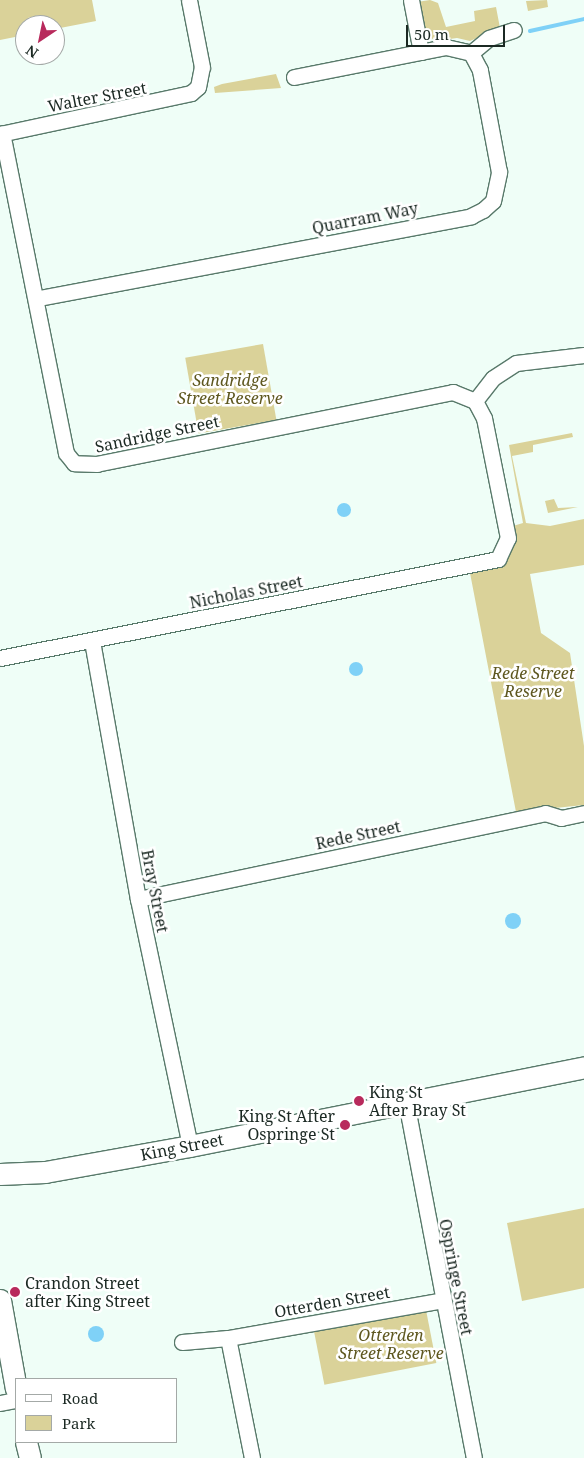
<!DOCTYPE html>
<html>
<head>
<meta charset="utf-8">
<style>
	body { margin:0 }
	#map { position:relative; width:584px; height:1458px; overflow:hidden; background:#effef7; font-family:"Noto Serif",serif }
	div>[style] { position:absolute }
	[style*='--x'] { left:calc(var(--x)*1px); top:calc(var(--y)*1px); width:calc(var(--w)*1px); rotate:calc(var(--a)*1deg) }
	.green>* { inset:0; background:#dad299; transform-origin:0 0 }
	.water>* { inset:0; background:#7fd1f7 }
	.round { border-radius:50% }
	.stream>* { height:4px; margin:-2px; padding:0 2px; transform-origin:2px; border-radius:2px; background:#7fd1f7 }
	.roads { filter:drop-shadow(1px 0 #58796a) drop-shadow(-1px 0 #58796a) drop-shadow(0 1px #58796a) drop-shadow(0 -1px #58796a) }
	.street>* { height:15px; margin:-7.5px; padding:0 7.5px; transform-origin:7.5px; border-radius:7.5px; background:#fff }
	.secondary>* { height:21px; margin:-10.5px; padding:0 10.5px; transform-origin:10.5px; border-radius:10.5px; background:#fff }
	.dots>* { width:14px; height:14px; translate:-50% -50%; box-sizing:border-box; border:2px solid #fff; border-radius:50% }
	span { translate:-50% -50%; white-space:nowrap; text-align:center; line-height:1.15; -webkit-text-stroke:5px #fff; paint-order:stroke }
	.street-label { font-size:16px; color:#1b2923 }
	.park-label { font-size:16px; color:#5e571f; font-style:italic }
	.poi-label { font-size:16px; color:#1b2923 }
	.left { translate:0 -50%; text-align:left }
	.right { translate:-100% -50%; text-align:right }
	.legend { position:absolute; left:15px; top:1378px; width:162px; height:65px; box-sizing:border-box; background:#fff; border:1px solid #a4a9a7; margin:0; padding:6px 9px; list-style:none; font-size:15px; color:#1b2923 }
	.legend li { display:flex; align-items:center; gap:10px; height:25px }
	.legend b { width:25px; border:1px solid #a4a9a7 }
	.north { position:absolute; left:15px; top:15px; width:50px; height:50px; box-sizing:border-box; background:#fff; border:1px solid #a4a9a7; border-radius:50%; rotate:214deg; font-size:14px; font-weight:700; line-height:20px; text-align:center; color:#1b2923 }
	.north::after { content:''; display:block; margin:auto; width:18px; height:22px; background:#b82a5c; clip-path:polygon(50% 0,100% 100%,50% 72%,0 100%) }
	.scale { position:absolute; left:406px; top:25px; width:99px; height:22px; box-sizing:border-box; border:2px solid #1b2923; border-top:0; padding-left:6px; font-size:15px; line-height:18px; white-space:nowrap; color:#1b2923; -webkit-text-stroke:4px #fff; paint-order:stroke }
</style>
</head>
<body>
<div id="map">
	<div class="green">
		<div style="clip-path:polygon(0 0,92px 0,96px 21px,55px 29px,55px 25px,25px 25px,25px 35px,0 40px)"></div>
		<div style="clip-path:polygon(430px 0,438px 3px,446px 27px,475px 21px,474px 11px,496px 7px,500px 28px,470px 41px,457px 38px,435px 41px,424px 32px,417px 2px)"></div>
		<div style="clip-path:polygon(547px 0,548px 7px,528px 11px,526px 1px)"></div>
		<div style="clip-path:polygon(276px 74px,281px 88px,215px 93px,214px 87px,222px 84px)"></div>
		<div style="left:263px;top:344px;width:77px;height:79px;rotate:80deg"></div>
		<div style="clip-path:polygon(572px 433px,573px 437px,533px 445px,533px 452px,512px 456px,526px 523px,550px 526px,584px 519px,584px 565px,530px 574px,541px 633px,570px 653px,584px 746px,584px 805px,516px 812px,470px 573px,497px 566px,507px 556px,514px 545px,513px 526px,523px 523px,509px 445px)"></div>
		<div style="clip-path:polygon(554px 499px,558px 508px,578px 507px,548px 513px,545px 501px)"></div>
		<div style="clip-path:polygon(584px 1208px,584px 1288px,522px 1301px,507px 1223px)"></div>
		<div style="left:426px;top:1310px;width:54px;height:114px;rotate:79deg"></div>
	</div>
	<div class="water">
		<div class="round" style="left:337px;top:503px;width:14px;height:14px"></div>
		<div class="round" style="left:349px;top:662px;width:14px;height:14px"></div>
		<div class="round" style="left:505px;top:913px;width:16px;height:16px"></div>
		<div class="round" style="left:88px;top:1326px;width:16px;height:16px"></div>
	</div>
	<div class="stream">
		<div style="--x:530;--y:31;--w:55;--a:-12.5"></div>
	</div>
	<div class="roads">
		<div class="street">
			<div style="--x:411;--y:0;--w:53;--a:79.1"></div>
			<div style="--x:294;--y:77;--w:155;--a:-11.2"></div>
			<div style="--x:446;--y:47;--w:26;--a:13"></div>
			<div style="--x:0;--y:134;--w:195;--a:-12.1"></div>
			<div style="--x:191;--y:93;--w:9;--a:-41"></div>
			<div style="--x:198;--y:87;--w:20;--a:-79"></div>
			<div style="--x:202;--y:67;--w:68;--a:-101"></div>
			<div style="--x:39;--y:298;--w:440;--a:-10.7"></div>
			<div style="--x:471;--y:216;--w:13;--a:-27"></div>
			<div style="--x:483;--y:210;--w:13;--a:-42"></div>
			<div style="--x:493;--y:201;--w:30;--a:-78"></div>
			<div style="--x:499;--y:172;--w:104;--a:-100.6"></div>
			<div style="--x:480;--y:70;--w:19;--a:-118"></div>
			<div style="--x:471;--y:53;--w:23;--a:-40"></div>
			<div style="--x:489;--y:38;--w:26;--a:-18"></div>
			<div style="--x:475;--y:401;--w:29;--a:-52"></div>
			<div style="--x:493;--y:378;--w:27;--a:-33"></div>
			<div style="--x:516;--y:363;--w:68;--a:-6.7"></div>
			<div style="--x:92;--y:641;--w:262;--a:79.9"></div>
			<div style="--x:138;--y:899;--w:252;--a:78.1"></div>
			<div style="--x:0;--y:658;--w:508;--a:-11.24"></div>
			<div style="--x:498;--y:559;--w:23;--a:-65"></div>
			<div style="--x:508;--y:538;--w:122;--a:-101.3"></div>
			<div style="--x:484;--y:418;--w:19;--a:-118"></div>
			<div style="--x:475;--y:401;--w:24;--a:-158"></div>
			<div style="--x:453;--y:392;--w:363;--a:168.6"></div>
			<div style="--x:97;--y:464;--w:23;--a:-178"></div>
			<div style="--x:74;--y:463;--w:13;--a:-129"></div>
			<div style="--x:66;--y:453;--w:326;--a:-101.3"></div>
			<div style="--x:138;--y:899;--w:416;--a:-11.9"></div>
			<div style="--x:545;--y:813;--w:17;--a:17"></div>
			<div style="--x:561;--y:818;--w:24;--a:-12"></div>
			<div style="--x:406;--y:1102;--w:362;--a:79.2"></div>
			<div style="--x:182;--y:1342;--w:46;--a:-5"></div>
			<div style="--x:0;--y:1403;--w:16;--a:-11"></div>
			<div style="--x:252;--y:1458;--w:122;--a:-101.3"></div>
			<div style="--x:228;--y:1338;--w:218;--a:-10"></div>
		</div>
		<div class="secondary">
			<div style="--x:0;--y:1174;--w:45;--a:-2.5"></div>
			<div style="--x:45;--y:1172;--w:147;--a:-10.2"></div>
			<div style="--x:190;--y:1146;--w:402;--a:-11.3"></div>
			<div style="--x:0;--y:1300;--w:90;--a:79.8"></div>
			<div style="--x:26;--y:1442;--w:16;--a:76"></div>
		</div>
	</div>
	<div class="dots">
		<div style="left:359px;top:1101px;background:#b82a5c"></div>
		<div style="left:345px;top:1125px;background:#b82a5c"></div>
		<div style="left:15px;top:1292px;background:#b82a5c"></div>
	</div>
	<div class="street-label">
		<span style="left:97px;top:97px;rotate:-11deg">Walter Street</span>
		<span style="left:365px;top:218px;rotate:-11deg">Quarram Way</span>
		<span style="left:157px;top:434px;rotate:-12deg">Sandridge Street</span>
		<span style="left:246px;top:592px;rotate:-11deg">Nicholas Street</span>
		<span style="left:358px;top:835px;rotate:-12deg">Rede Street</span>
		<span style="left:155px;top:891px;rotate:79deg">Bray Street</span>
		<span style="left:182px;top:1147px;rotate:-11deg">King Street</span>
		<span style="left:456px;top:1277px;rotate:79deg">Ospringe Street</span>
		<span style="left:332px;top:1302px;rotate:-10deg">Otterden Street</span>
	</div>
	<div class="park-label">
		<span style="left:230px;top:389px">Sandridge<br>Street Reserve</span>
		<span style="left:533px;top:682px">Rede Street<br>Reserve</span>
		<span style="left:391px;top:1344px">Otterden<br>Street Reserve</span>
	</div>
	<div class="poi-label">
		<span class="left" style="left:369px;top:1101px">King St<br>After Bray St</span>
		<span class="right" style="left:335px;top:1125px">King St After<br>Ospringe St</span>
		<span class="left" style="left:25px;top:1292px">Crandon Street<br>after King Street</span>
	</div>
	<ul class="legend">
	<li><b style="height:6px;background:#fff"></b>Road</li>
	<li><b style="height:14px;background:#dad299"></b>Park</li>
	</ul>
	<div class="north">N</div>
	<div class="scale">50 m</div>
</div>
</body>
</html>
